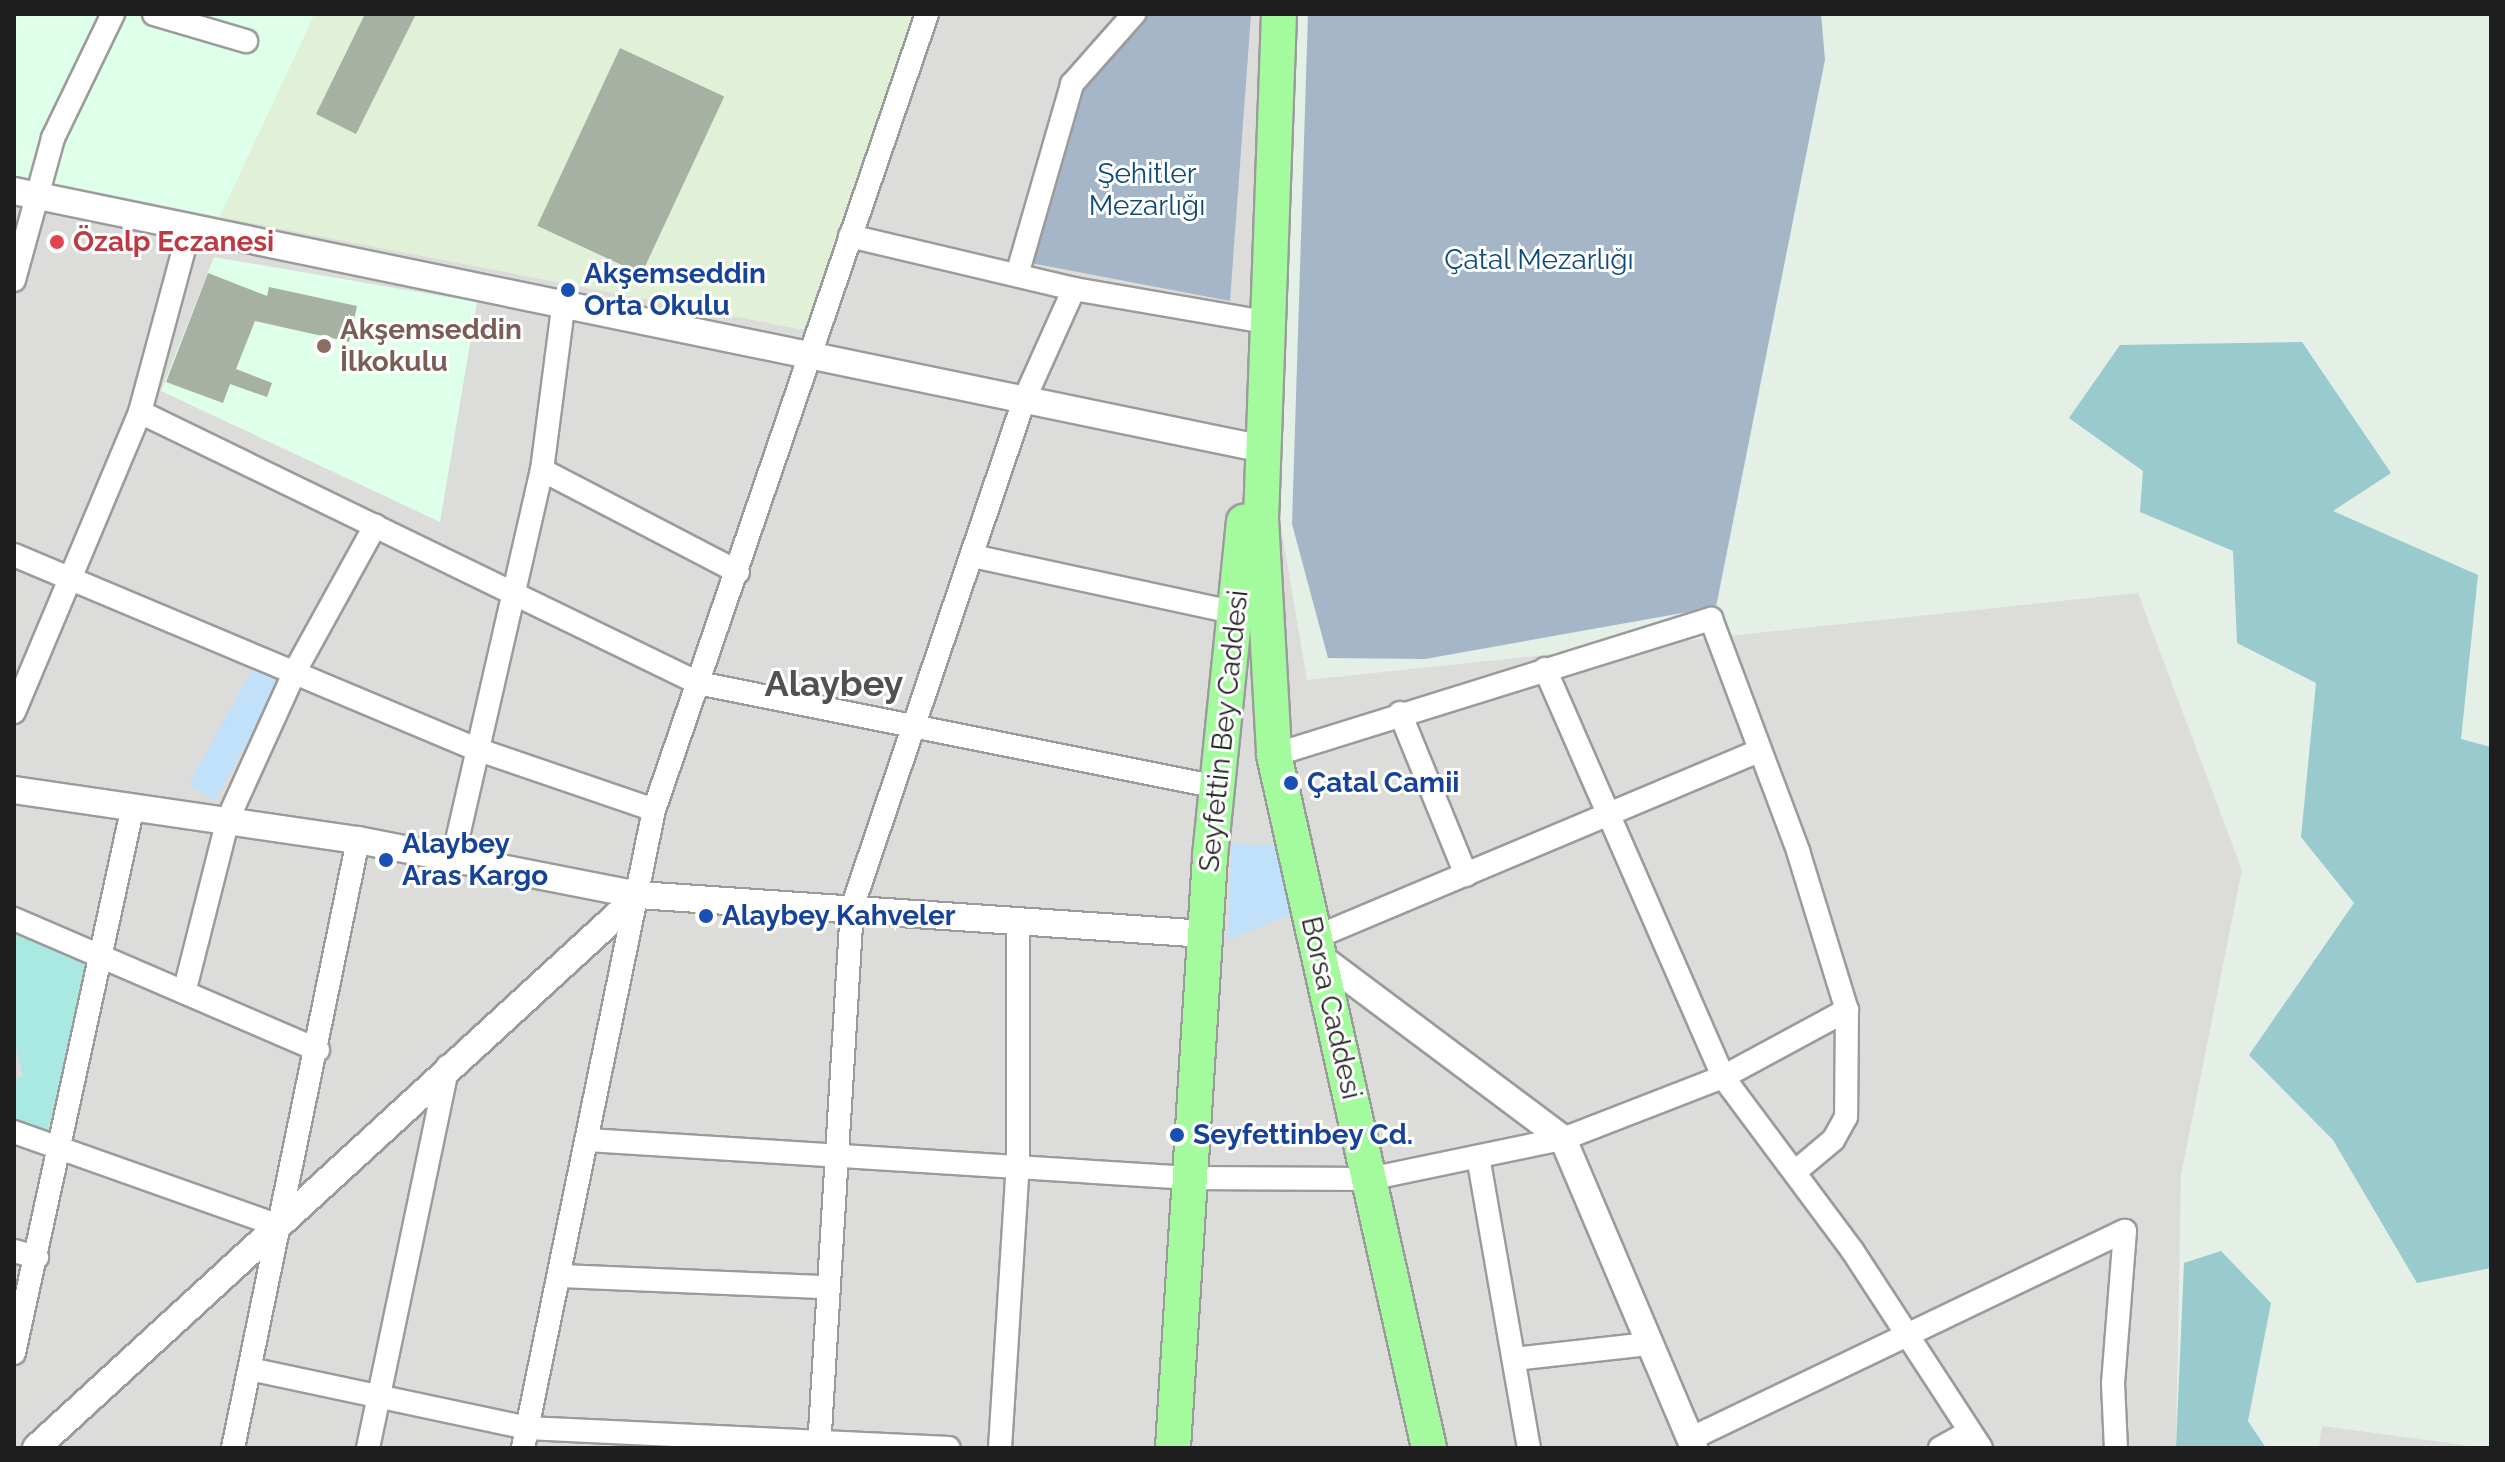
<!DOCTYPE html>
<html>
<head>
<meta charset="utf-8">
<style>
	body { margin:0 }
	#map { position:relative; width:2505px; height:1462px; overflow:hidden; background:#e4efe5; font-family:Raleway,sans-serif }
	div>[style] { position:absolute }
	[style*='--x'] { left:calc(var(--x)*1px); top:calc(var(--y)*1px); width:calc(var(--w)*1px); rotate:calc(var(--a)*1deg) }
	.residential>* { inset:0; background:#dcdcdb }
	.education>* { inset:0; background:#deffea }
	.military>* { inset:0; background:#e0f1d7 }
	.grass>* { inset:0; background:#aae9e2 }
	.forest>* { inset:0; background:#99cace }
	.cemetery>* { inset:0; background:#a5b6c8 }
	.park>* { inset:0; background:#c1e0f9; transform-origin:0 0 }
	.building>* { inset:0; background:#a6b1a4; transform-origin:0 0 }
	.roads { filter:drop-shadow(2px 0 #9b9b9b) drop-shadow(-2px 0 #9b9b9b) drop-shadow(0 2px #9b9b9b) drop-shadow(0 -2px #9b9b9b) }
	.minor>* { height:22px; margin:-11px; padding:0 11px; transform-origin:11px; border-radius:11px; background:#fff }
	.tertiary>* { height:26px; margin:-13px; padding:0 13px; transform-origin:13px; border-radius:13px; background:#fff }
	.primary>* { height:34px; margin:-17px; padding:0 17px; transform-origin:17px; border-radius:17px; background:#a3fb9d }
	.dots>* { width:22px; height:22px; translate:-50% -50%; box-sizing:border-box; border:4px solid #fff; border-radius:50% }
	span { translate:-50% -50%; white-space:nowrap; text-align:center; line-height:1.15; -webkit-text-stroke:6px #fff; paint-order:stroke }
	.park-label { font-size:28px; color:#0c497c }
	.health-label { font-size:28px; color:#be3a42; font-weight:700 }
	.left { translate:0 -50%; text-align:left }
	.transit-label { font-size:28px; color:#164399; font-weight:700 }
	.education-label { font-size:28px; color:#785e54; font-weight:700 }
	.street-label { font-size:28px; color:#1e1e1e }
	.district-label { font-size:36px; color:#515151; font-weight:700 }
	.frame { position:absolute; inset:0; border:16px solid #1e1e1e; pointer-events:none }
</style>
</head>
<body>
<div id="map">
	<div class="residential">
		<div style="clip-path:polygon(14px 14px,1292px 14px,1275px 491px,1307px 680px,2138px 593px,2242px 870px,2181px 1175px,2176px 1448px,14px 1448px)"></div>
		<div style="clip-path:polygon(2322px 1426px,2485px 1448px,2319px 1448px)"></div>
	</div>
	<div class="education">
		<div style="clip-path:polygon(14px 14px,315px 14px,220px 217px,14px 175px)"></div>
		<div style="clip-path:polygon(214px 257px,477px 302px,440px 522px,161px 391px)"></div>
	</div>
	<div class="military">
		<div style="clip-path:polygon(315px 14px,915px 14px,804px 330px,220px 217px)"></div>
	</div>
	<div class="grass">
		<div style="clip-path:polygon(14px 931px,90px 963px,47px 1134px,14px 1120px,14px 1079px,23px 1076px,14px 1043px)"></div>
	</div>
	<div class="forest">
		<div style="clip-path:polygon(2302px 342px,2391px 473px,2333px 511px,2478px 575px,2461px 739px,2491px 747px,2491px 1268px,2417px 1283px,2333px 1140px,2249px 1055px,2354px 903px,2301px 837px,2316px 683px,2237px 643px,2233px 551px,2140px 512px,2143px 471px,2069px 418px,2120px 345px)"></div>
		<div style="clip-path:polygon(2221px 1251px,2271px 1303px,2248px 1421px,2266px 1448px,2176px 1448px,2184px 1263px)"></div>
	</div>
	<div class="cemetery">
		<div style="clip-path:polygon(1148px 14px,1251px 14px,1230px 301px,1031px 263px,1080px 91px)"></div>
		<div style="clip-path:polygon(1308px 14px,1821px 14px,1825px 60px,1716px 607px,1425px 659px,1328px 658px,1292px 524px)"></div>
	</div>
	<div class="park">
		<div style="left:258px;top:659px;width:31px;height:144px;rotate:29deg"></div>
		<div style="clip-path:polygon(1232px 844px,1276px 845px,1291px 914px,1228px 940px)"></div>
	</div>
	<div class="building">
		<div style="clip-path:polygon(365px 14px,416px 14px,356px 134px,316px 114px)"></div>
		<div style="left:620px;top:48px;width:115px;height:196px;rotate:25deg"></div>
		<div style="clip-path:polygon(208px 273px,267px 296px,269px 287px,357px 306px,349px 342px,255px 321px,236px 369px,272px 383px,267px 397px,230px 384px,223px 403px,166px 382px)"></div>
	</div>
	<div class="roads">
		<div class="minor">
			<div style="--x:154;--y:14;--w:96;--a:16.4"></div>
			<div style="--x:850;--y:236;--w:230;--a:13.3"></div>
			<div style="--x:1074;--y:289;--w:183;--a:9.8"></div>
			<div style="--x:1017;--y:275;--w:199;--a:-73.9"></div>
			<div style="--x:1072;--y:84;--w:94;--a:-48.5"></div>
			<div style="--x:14;--y:280;--w:147;--a:-74.6"></div>
			<div style="--x:53;--y:138;--w:138;--a:-64.2"></div>
			<div style="--x:140;--y:412;--w:620;--a:25.9"></div>
			<div style="--x:698;--y:683;--w:529;--a:11.33"></div>
			<div style="--x:542;--y:470;--w:221;--a:27.5"></div>
			<div style="--x:14;--y:555;--w:501;--a:22.78"></div>
			<div style="--x:476;--y:749;--w:188;--a:18.9"></div>
			<div style="--x:973;--y:556;--w:278;--a:12.2"></div>
			<div style="--x:1545;--y:669;--w:445;--a:66.4"></div>
			<div style="--x:1723;--y:1077;--w:216;--a:53.3"></div>
			<div style="--x:1852;--y:1250;--w:236;--a:56.9"></div>
			<div style="--x:14;--y:712;--w:325;--a:-67.2"></div>
			<div style="--x:140;--y:412;--w:192;--a:-74.9"></div>
			<div style="--x:1400;--y:713;--w:175;--a:67.8"></div>
			<div style="--x:1274;--y:755;--w:458;--a:-17.3"></div>
			<div style="--x:1711;--y:619;--w:248;--a:69.4"></div>
			<div style="--x:1798;--y:851;--w:166;--a:72.9"></div>
			<div style="--x:1847;--y:1010;--w:107;--a:90.5"></div>
			<div style="--x:1846;--y:1117;--w:26;--a:119"></div>
			<div style="--x:1833;--y:1140;--w:50;--a:139.9"></div>
			<div style="--x:453;--y:858;--w:398;--a:-77.1"></div>
			<div style="--x:542;--y:470;--w:170;--a:-82.6"></div>
			<div style="--x:14;--y:919;--w:331;--a:23.3"></div>
			<div style="--x:1314;--y:938;--w:482;--a:-22.8"></div>
			<div style="--x:185;--y:989;--w:175;--a:-75.8"></div>
			<div style="--x:228;--y:819;--w:162;--a:-65.6"></div>
			<div style="--x:295;--y:671;--w:166;--a:-61.1"></div>
			<div style="--x:14;--y:1132;--w:281;--a:19.5"></div>
			<div style="--x:588;--y:1140;--w:603;--a:3.61"></div>
			<div style="--x:1190;--y:1178;--w:179;--a:0.3"></div>
			<div style="--x:1369;--y:1179;--w:198;--a:-11.7"></div>
			<div style="--x:1563;--y:1139;--w:172;--a:-21.2"></div>
			<div style="--x:1723;--y:1077;--w:141;--a:-28.4"></div>
			<div style="--x:1479;--y:1162;--w:290;--a:80.1"></div>
			<div style="--x:14;--y:1251;--w:24;--a:15"></div>
			<div style="--x:560;--y:1276;--w:268;--a:2.4"></div>
			<div style="--x:14;--y:1353;--w:560;--a:-77.73"></div>
			<div style="--x:1514;--y:1359;--w:135;--a:-6.4"></div>
			<div style="--x:250;--y:1369;--w:283;--a:12"></div>
			<div style="--x:527;--y:1428;--w:422;--a:2.7"></div>
			<div style="--x:1690;--y:1439;--w:482;--a:-25.6"></div>
			<div style="--x:2125;--y:1231;--w:152;--a:94.5"></div>
			<div style="--x:2113;--y:1383;--w:65;--a:87.4"></div>
			<div style="--x:233;--y:1448;--w:621;--a:-78.38"></div>
			<div style="--x:368;--y:1448;--w:390;--a:-78.2"></div>
			<div style="--x:523;--y:1448;--w:651;--a:-78.4"></div>
			<div style="--x:654;--y:810;--w:842;--a:-71.07"></div>
			<div style="--x:819;--y:1448;--w:541;--a:-86.5"></div>
			<div style="--x:852;--y:908;--w:536;--a:-71.29"></div>
			<div style="--x:1024;--y:400;--w:122;--a:-65.8"></div>
			<div style="--x:1000;--y:1448;--w:287;--a:-86.4"></div>
			<div style="--x:1018;--y:1162;--w:242;--a:-90"></div>
			<div style="--x:1940;--y:1448;--w:33;--a:-29"></div>
		</div>
		<div class="tertiary">
			<div style="--x:14;--y:191;--w:1261;--a:11.67"></div>
			<div style="--x:14;--y:790;--w:348;--a:8.3"></div>
			<div style="--x:358;--y:840;--w:286;--a:11.1"></div>
			<div style="--x:639;--y:895;--w:567;--a:3.94"></div>
			<div style="--x:1320;--y:957;--w:304;--a:36.8"></div>
			<div style="--x:1563;--y:1139;--w:336;--a:67"></div>
			<div style="--x:36;--y:1448;--w:818;--a:-42.52"></div>
		</div>
		<div class="primary">
			<div style="--x:1279;--y:14;--w:505;--a:92.04"></div>
			<div style="--x:1261;--y:519;--w:236;--a:86.8"></div>
			<div style="--x:1274;--y:755;--w:710;--a:77.39"></div>
			<div style="--x:1173;--y:1448;--w:593;--a:-86.42"></div>
			<div style="--x:1210;--y:856;--w:336;--a:-84.2"></div>
		</div>
	</div>
	<div class="dots">
		<div style="left:57px;top:242px;background:#e0444e"></div>
		<div style="left:568px;top:290px;background:#1a4fb4"></div>
		<div style="left:324px;top:346px;background:#8d6e63"></div>
		<div style="left:1291px;top:783px;background:#1a4fb4"></div>
		<div style="left:386px;top:860px;background:#1a4fb4"></div>
		<div style="left:706px;top:916px;background:#1a4fb4"></div>
		<div style="left:1177px;top:1135px;background:#1a4fb4"></div>
	</div>
	<div class="park-label">
		<span style="left:1147px;top:190px">Şehitler<br>Mezarlığı</span>
		<span style="left:1539px;top:260px">Çatal Mezarlığı</span>
	</div>
	<div class="health-label">
		<span class="left" style="left:73px;top:242px">Özalp Eczanesi</span>
	</div>
	<div class="transit-label">
		<span class="left" style="left:584px;top:290px">Akşemseddin<br>Orta Okulu</span>
		<span class="left" style="left:1307px;top:783px">Çatal Camii</span>
		<span class="left" style="left:402px;top:860px">Alaybey<br>Aras Kargo</span>
		<span class="left" style="left:722px;top:916px">Alaybey Kahveler</span>
		<span class="left" style="left:1193px;top:1135px">Seyfettinbey Cd.</span>
	</div>
	<div class="education-label">
		<span class="left" style="left:340px;top:346px">Akşemseddin<br>İlkokulu</span>
	</div>
	<div class="street-label">
		<span style="left:1224px;top:731px;rotate:-84deg">Seyfettin Bey Caddesi</span>
		<span style="left:1331px;top:1008px;rotate:77deg">Borsa Caddesi</span>
	</div>
	<div class="district-label">
		<span style="left:834px;top:684px">Alaybey</span>
	</div>
	<div class="frame"></div>
</div>
</body>
</html>
